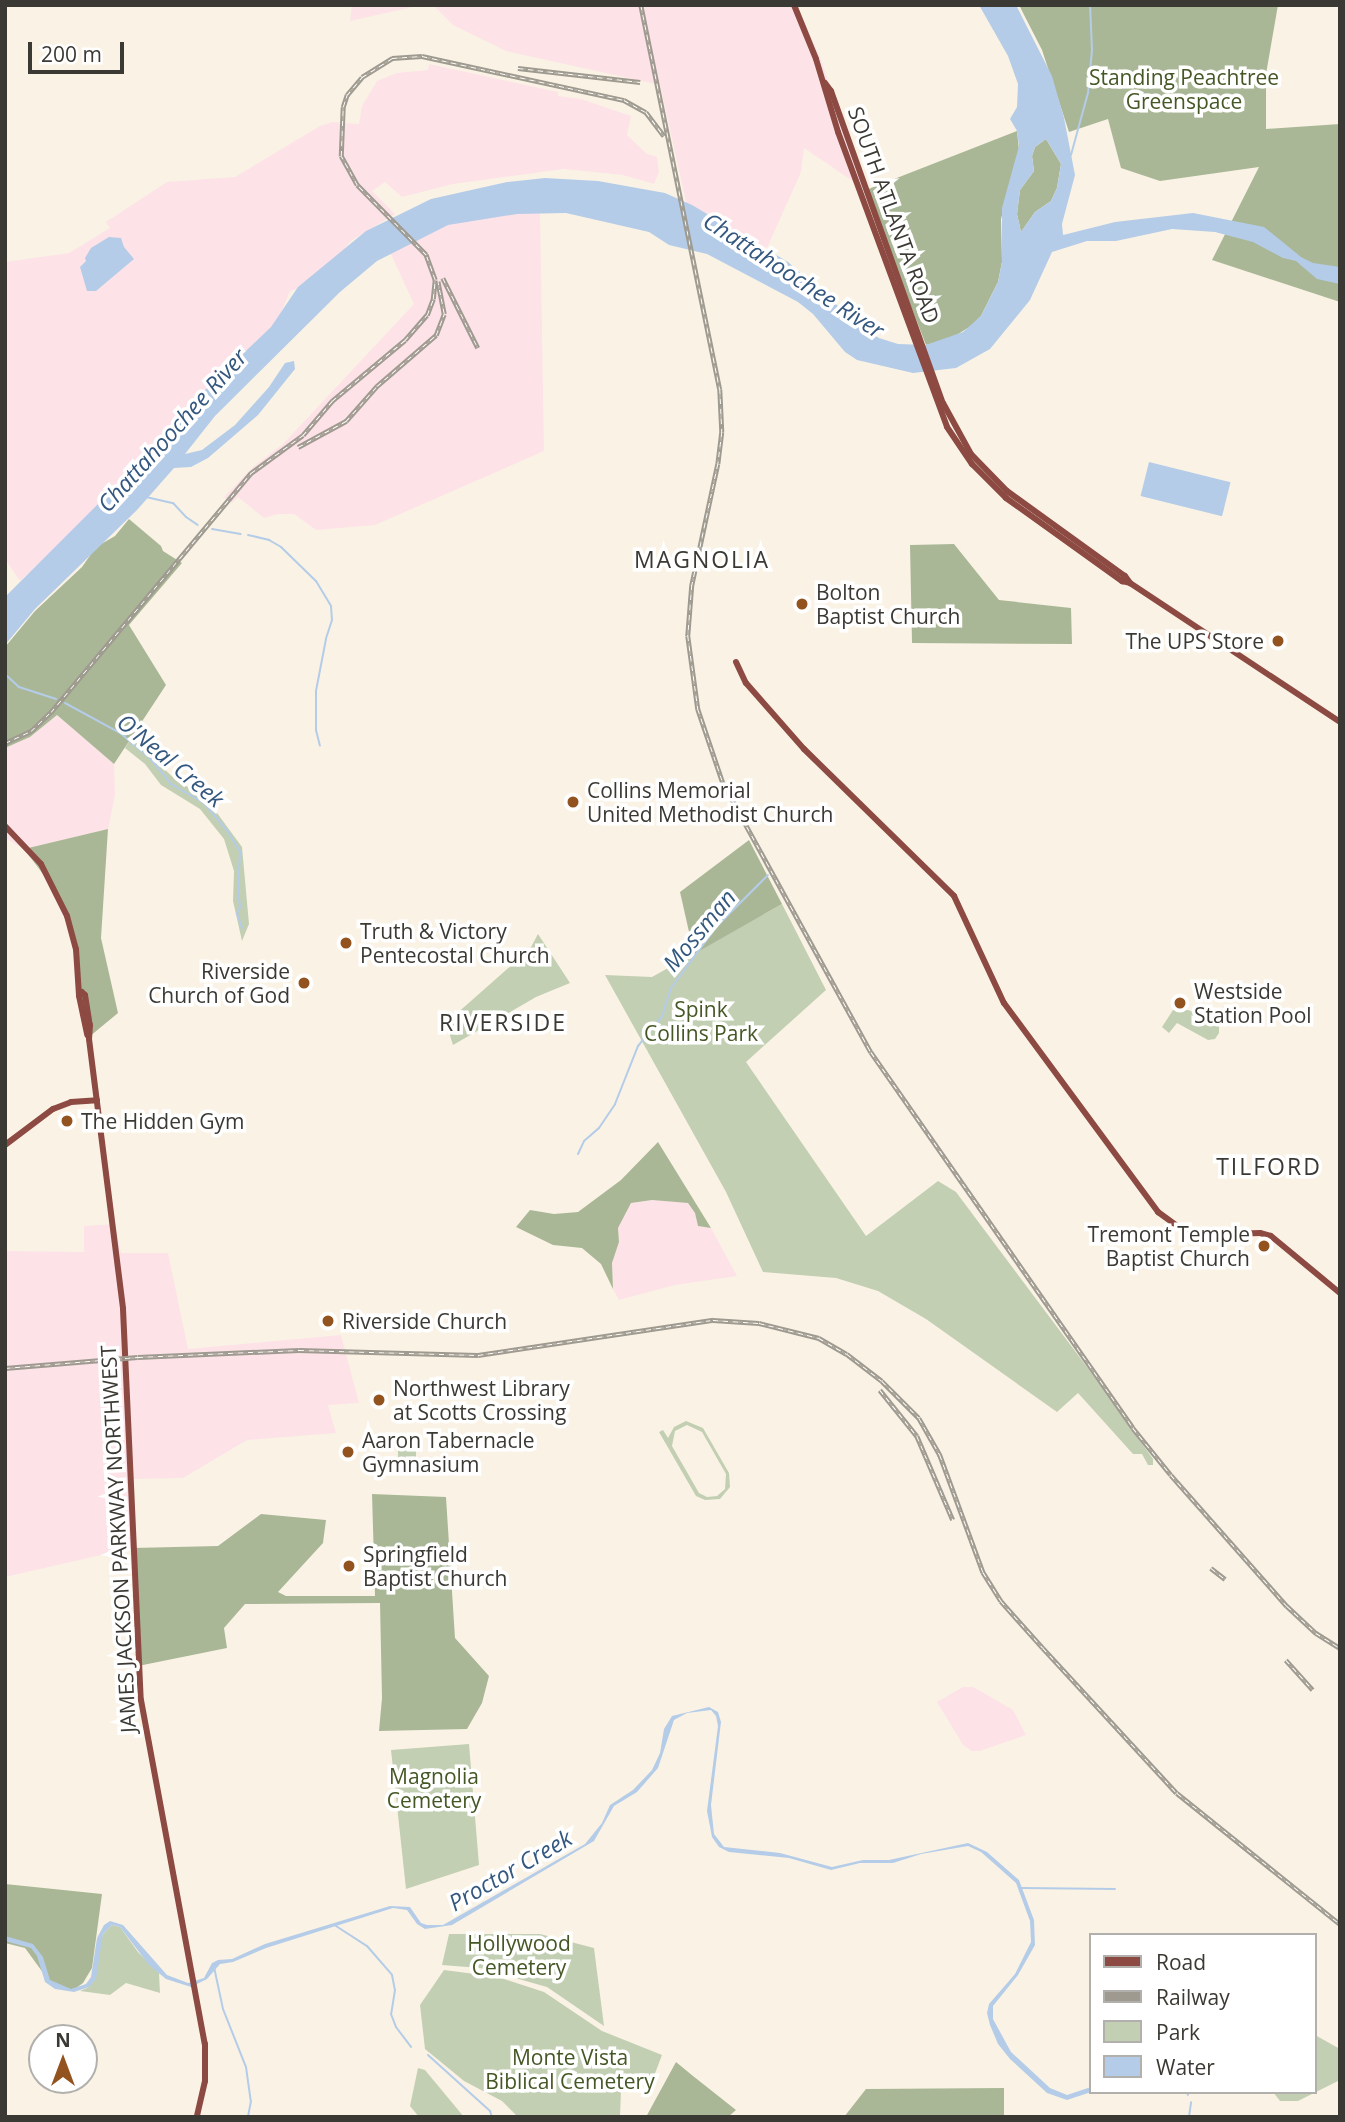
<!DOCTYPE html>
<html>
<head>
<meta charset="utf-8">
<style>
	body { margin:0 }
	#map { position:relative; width:1345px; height:2122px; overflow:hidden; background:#faf3e5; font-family:"Open Sans",sans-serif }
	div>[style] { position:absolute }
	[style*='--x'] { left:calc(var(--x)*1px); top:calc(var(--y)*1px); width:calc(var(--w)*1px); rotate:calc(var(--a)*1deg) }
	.industrial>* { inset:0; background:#fde2e8 }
	.green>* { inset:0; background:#c3cfb3; transform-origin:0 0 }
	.forest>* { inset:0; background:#aab797 }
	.water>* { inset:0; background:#b4cce8; transform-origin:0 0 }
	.stream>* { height:2px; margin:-1px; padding:0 1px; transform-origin:1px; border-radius:1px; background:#b4cce8 }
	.major>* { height:6px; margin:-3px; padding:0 3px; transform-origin:3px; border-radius:3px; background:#8c4a43 }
	.rail>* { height:4.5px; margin-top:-2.25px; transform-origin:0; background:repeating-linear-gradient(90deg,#fff 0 5px,#9f9a90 0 10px); box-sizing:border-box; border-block:2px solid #9f9a90 }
	.dots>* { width:19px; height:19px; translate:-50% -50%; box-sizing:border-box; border:4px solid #fff; border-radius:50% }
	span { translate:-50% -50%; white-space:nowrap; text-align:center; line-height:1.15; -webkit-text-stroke:7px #fff; paint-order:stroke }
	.park-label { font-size:21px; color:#455725 }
	.street-label { font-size:21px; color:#3b3933 }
	.poi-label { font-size:21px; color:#3b3933 }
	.left { translate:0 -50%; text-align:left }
	.right { translate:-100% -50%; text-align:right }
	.water-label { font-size:23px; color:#33577e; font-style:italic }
	.neighbourhood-label { font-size:23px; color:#3b3933; letter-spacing:2px }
	.frame { position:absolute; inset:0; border:7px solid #3b3933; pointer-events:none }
	.legend { position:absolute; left:1089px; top:1933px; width:228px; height:161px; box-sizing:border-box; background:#fff; border:2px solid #b1b0ad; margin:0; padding:9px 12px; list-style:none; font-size:21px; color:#3b3933 }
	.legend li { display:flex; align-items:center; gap:14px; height:35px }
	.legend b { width:35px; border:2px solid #b1b0ad }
	.north { position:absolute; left:28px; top:2024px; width:70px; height:70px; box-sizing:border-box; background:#fff; border:2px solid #b1b0ad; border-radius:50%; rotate:0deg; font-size:19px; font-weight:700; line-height:28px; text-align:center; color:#3b3933 }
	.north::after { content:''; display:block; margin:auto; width:24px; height:32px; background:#93531e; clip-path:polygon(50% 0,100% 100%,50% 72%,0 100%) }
	.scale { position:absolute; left:28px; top:42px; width:96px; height:32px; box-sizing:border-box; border:4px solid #3b3933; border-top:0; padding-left:9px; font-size:21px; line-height:24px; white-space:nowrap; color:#3b3933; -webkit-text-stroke:5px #fff; paint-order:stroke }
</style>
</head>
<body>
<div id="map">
	<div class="industrial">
		<div style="clip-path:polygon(352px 5px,422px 5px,350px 21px)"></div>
		<div style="clip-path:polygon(433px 5px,797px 5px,821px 60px,866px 190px,804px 148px,801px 172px,767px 248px,687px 206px,660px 85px,506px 51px,453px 25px)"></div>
		<div style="clip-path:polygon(429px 64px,558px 92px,558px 96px,581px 99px,631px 116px,627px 135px,647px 154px,657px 157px,659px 172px,654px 184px,623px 175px,564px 169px,453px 184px,402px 197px,385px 182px,372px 191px,395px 214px,352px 240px,314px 284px,290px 291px,278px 320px,213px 393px,191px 405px,173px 432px,96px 510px,20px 581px,5px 559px,5px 262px,69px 253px,110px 228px,106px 222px,167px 182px,235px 177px,320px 126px,332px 122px,359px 124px,362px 106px,377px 81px,397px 73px,428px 70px)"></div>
		<div style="clip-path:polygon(540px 209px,544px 451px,375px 525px,316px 530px,294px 514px,278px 514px,264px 518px,238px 497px,232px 503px,224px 497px,253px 467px,283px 444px,414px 304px,389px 250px,431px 224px)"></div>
		<div style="clip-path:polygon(57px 715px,114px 764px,115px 795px,108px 829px,24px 849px,5px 838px,5px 748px,30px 737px)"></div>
		<div style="clip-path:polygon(652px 1200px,688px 1203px,695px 1213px,698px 1226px,711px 1228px,737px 1276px,675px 1285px,619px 1300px,613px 1289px,612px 1263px,619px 1242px,618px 1228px,631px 1203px)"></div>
		<div style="clip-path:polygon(115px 1224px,121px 1253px,168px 1253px,188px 1349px,341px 1335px,359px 1403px,328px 1405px,336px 1433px,247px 1440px,183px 1478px,130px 1479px,132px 1548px,5px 1577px,5px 1251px,84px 1252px,84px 1226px)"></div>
		<div style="clip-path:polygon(963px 1687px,973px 1687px,1013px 1710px,1026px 1735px,980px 1751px,972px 1751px,963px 1745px,937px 1702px)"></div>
	</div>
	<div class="green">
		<div style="clip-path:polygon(131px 738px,176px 780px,206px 798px,242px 847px,249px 924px,242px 941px,233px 901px,234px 871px,224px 839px,200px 809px,161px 785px,145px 764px,125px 748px)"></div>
		<div style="clip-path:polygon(782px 904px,826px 990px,746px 1062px,866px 1236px,938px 1181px,956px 1192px,1093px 1375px,1153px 1459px,1153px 1465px,1148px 1465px,1142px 1454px,1133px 1454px,1078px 1393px,1057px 1412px,926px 1319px,878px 1291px,836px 1278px,763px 1272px,726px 1192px,605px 975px,652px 977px)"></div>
		<div style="clip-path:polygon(538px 934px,570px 983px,536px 997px,453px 1045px,446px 1023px,530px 949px)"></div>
		<div style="clip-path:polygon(1173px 1010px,1188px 1010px,1219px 1022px,1219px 1033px,1215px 1039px,1208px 1040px,1177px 1023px,1169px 1033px,1162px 1027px)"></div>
		<div style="clip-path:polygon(evenodd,686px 1421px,703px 1428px,729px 1473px,730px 1487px,720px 1499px,705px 1500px,696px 1496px,659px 1432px,663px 1430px,668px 1438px,674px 1427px,686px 1421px,687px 1425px,702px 1432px,726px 1474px,725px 1489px,717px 1496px,707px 1497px,699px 1493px,672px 1446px,675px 1431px,687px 1425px)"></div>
		<div style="left:398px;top:1436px;width:18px;height:39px"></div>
		<div style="clip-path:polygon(469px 1744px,479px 1865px,406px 1889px,391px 1750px)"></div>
		<div style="clip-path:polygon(112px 1925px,120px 1927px,138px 1952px,159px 1973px,160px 1993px,126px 1983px,110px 1995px,80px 1991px,89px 1987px,103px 1934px)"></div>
		<div style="clip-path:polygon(449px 1934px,540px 1934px,594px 1948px,604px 2026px,547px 1987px,480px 1968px,442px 1965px)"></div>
		<div style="clip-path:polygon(444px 1970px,498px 1977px,544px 1992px,602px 2031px,662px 2055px,654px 2076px,627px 2074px,621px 2090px,620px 2117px,518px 2117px,502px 2101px,464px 2081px,425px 2049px,420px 2005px)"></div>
		<div style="clip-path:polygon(1315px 2035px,1340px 2049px,1340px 2080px,1298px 2101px,1280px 2101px,1273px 2092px,1315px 2092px)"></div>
		<div style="clip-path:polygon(418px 2068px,425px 2070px,464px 2117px,419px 2117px,410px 2106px)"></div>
	</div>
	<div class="forest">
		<div style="clip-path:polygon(1019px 5px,1278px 5px,1266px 74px,1266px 129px,1340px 124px,1340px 302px,1212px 260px,1259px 167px,1160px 181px,1121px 168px,1108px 119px,1069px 132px,1042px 50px)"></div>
		<div style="clip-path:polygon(1017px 131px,1019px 150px,1001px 219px,1002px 262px,998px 282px,981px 316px,971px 326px,950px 339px,926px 345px,866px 190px)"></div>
		<div style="clip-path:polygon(1046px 139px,1061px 164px,1057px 188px,1051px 201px,1035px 212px,1021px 232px,1017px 214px,1020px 190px,1034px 171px,1032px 156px,1035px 147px)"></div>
		<div style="clip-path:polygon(129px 519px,161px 546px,163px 551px,182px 563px,129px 625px,166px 685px,114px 764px,57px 715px,30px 737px,5px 748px,5px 647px,35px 611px,82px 567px,96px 547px,115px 536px)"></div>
		<div style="clip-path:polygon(954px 544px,999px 600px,1071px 608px,1072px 644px,912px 643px,910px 545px)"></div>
		<div style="clip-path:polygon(108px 829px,101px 938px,118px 1013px,89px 1037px,68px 920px,46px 878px,24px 849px)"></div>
		<div style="clip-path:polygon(749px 840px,782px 904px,694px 954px,680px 892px)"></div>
		<div style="clip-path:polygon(658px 1142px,711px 1228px,698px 1226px,695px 1213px,688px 1203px,652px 1200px,631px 1203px,618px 1228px,619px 1242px,612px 1263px,613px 1289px,601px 1264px,582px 1248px,553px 1245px,516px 1227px,530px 1210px,554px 1214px,578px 1212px,621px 1180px)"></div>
		<div style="clip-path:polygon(372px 1494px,446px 1497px,455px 1638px,489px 1676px,482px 1703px,467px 1729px,379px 1731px,382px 1698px,380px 1603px,245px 1604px,224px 1628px,227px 1648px,138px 1666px,132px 1548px,218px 1546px,261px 1514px,326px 1520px,323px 1543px,278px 1592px,286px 1596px,375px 1596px)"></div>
		<div style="clip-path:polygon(5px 1884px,102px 1894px,92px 1968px,83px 1983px,72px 1991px,52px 1985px,25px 1948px,5px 1943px)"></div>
		<div style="clip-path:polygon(676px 2062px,693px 2076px,736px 2110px,728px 2117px,646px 2117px)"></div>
		<div style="clip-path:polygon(1004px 2088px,1004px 2117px,844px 2117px,866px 2089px)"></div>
	</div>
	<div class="water">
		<div style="clip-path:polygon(evenodd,979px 5px,1016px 5px,1052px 76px,1064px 118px,1075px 175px,1062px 224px,1063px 235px,1115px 222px,1193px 213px,1264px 227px,1301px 257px,1313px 263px,1340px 267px,1340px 284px,1317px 279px,1296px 261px,1283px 258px,1253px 242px,1215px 232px,1172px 229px,1116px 241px,1087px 241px,1052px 252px,1030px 300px,990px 349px,956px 368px,913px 373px,857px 360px,845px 352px,813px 314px,798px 302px,707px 254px,669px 245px,649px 232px,566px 213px,517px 214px,448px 225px,377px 261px,340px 292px,215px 416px,185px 454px,202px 450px,235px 425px,269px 387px,285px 363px,294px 361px,295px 369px,258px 415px,208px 458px,191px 467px,174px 468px,137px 510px,35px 609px,5px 645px,5px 597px,154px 448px,201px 394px,271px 327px,298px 287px,366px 231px,431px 199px,507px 182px,545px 178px,598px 181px,665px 193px,692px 205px,788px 262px,863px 328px,879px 338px,898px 344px,926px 345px,963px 332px,981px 316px,998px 282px,1002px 262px,1002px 208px,1019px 146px,1017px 131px,1010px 119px,1017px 107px,1018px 84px,1008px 56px,979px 5px,1046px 139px,1061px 164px,1057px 188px,1051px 201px,1035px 212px,1021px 232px,1017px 214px,1020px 190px,1034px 171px,1032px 156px,1035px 147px,1046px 139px)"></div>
		<div style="clip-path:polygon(109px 237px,121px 238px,124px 247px,134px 259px,96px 291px,87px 291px,80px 267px,86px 261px,85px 258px,91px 248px)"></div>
		<div style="left:1149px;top:462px;width:84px;height:35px;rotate:14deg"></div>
		<div style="clip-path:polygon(709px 1707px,718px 1712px,721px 1722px,711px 1805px,714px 1834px,724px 1847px,780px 1853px,832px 1867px,863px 1860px,889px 1860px,968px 1843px,987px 1852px,1019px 1880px,1034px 1920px,1035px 1945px,1018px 1975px,993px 2006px,993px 2019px,1011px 2052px,1050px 2088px,1067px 2095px,1091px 2087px,1091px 2092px,1067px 2100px,1047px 2093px,1010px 2059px,998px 2044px,990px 2025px,987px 2013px,989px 2004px,1015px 1974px,1031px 1942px,1030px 1921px,1016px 1883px,981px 1852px,968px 1846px,921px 1854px,893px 1863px,860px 1863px,831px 1870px,789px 1858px,729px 1852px,719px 1847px,712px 1837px,707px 1811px,718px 1726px,716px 1716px,711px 1710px,687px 1713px,674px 1720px,658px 1768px,637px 1792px,614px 1806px,594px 1841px,452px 1925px,425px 1929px,417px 1924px,407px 1910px,393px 1908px,266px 1948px,233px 1962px,220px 1964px,207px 1979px,191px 1987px,166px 1979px,149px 1965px,120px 1927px,112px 1925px,103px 1934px,96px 1979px,89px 1987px,74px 1992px,55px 1989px,45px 1982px,37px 1956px,31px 1948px,5px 1941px,5px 1936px,33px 1944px,43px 1957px,50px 1980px,71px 1989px,86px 1984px,91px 1977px,97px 1938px,104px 1925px,110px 1921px,123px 1925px,167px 1975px,188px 1983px,204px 1978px,212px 1963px,218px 1960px,232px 1959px,265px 1944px,390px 1906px,410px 1907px,421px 1923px,427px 1925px,443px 1925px,585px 1844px,602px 1823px,610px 1805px,633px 1790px,652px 1770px,660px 1753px,664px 1729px,672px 1716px)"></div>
	</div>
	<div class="stream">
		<div style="--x:1071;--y:155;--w:64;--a:-74.7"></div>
		<div style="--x:1088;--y:93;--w:43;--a:-84.7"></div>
		<div style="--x:1092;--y:50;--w:45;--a:-92.5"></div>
		<div style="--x:146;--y:497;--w:28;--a:13"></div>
		<div style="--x:173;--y:503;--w:19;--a:47"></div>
		<div style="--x:186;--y:517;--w:14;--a:34"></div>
		<div style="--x:212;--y:529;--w:29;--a:10"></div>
		<div style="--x:248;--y:535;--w:22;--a:13"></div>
		<div style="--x:269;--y:540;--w:14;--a:30"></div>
		<div style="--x:281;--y:547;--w:49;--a:44.2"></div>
		<div style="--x:316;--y:581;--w:29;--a:59"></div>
		<div style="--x:331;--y:606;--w:14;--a:86"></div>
		<div style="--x:332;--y:620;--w:20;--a:108"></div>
		<div style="--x:326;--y:639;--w:53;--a:100.9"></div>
		<div style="--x:316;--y:691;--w:39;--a:90"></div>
		<div style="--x:316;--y:730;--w:16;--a:76"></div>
		<div style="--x:5;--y:674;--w:19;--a:43"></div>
		<div style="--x:19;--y:687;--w:39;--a:18"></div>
		<div style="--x:65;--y:703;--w:63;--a:28.6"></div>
		<div style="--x:120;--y:733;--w:39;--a:40"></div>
		<div style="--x:150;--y:758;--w:33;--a:51"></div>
		<div style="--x:171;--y:784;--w:38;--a:30"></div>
		<div style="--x:204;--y:803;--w:34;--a:50"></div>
		<div style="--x:226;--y:829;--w:26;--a:58"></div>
		<div style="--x:240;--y:851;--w:41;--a:92.8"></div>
		<div style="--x:238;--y:892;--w:15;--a:82"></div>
		<div style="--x:240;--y:907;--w:8;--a:113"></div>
		<div style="--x:237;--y:914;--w:15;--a:70"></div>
		<div style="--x:578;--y:1154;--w:14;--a:-65"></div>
		<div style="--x:584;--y:1141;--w:20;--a:-41"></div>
		<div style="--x:599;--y:1128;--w:29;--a:-56"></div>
		<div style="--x:615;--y:1104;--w:62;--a:-68.4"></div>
		<div style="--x:638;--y:1046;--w:38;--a:-51"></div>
		<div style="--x:662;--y:1016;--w:29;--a:-72"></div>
		<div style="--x:671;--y:988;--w:77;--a:-53.4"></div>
		<div style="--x:717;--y:926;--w:72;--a:-45"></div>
		<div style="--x:1022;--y:1888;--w:93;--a:0.6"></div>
		<div style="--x:336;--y:1926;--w:37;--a:33"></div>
		<div style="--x:367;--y:1946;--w:38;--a:49"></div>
		<div style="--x:392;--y:1975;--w:15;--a:79"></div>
		<div style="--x:395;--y:1990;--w:24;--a:99"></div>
		<div style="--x:391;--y:2014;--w:14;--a:69"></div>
		<div style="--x:396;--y:2027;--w:25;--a:53"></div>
		<div style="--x:214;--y:1967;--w:43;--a:77.9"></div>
		<div style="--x:223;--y:2009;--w:62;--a:68.4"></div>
		<div style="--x:246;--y:2067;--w:34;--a:82"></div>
		<div style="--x:251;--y:2101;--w:16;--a:101"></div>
		<div style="--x:428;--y:2055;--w:84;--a:42.1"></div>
		<div style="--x:490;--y:2111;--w:6;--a:72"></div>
		<div style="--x:1187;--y:2092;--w:3;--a:72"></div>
		<div style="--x:1189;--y:2117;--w:15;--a:-82"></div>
	</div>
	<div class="major">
		<div style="--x:794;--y:5;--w:58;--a:67.8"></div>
		<div style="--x:816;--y:59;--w:76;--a:73.2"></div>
		<div style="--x:838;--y:132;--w:314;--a:69.7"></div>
		<div style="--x:947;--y:427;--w:45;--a:56"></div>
		<div style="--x:972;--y:464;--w:48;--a:45"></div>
		<div style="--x:1006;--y:498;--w:143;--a:35.6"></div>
		<div style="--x:1122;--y:581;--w:8;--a:14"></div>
		<div style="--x:825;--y:83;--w:10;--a:53"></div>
		<div style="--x:831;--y:91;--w:331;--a:70.3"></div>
		<div style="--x:943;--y:403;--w:58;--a:61.2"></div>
		<div style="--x:971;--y:454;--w:52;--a:45.8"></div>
		<div style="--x:1007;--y:491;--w:145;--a:35.8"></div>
		<div style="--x:1125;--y:576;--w:9;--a:54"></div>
		<div style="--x:1130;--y:583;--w:252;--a:33.5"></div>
		<div style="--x:736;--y:662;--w:23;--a:65"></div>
		<div style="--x:746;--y:683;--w:88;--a:48.7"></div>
		<div style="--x:804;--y:749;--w:210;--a:44.4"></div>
		<div style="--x:954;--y:896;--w:118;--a:65"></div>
		<div style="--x:1004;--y:1003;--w:260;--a:53.6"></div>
		<div style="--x:1158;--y:1212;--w:27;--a:36"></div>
		<div style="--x:1180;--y:1228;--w:23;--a:18"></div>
		<div style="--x:1202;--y:1235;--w:58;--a:-2"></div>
		<div style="--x:1260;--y:1233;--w:11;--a:15"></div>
		<div style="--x:1271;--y:1236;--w:89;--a:39.6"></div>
		<div style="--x:5;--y:826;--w:52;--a:46.5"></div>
		<div style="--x:41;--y:864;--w:58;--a:63.4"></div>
		<div style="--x:67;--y:916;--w:34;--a:75"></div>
		<div style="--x:76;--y:949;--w:47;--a:86.3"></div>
		<div style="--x:79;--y:996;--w:40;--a:78"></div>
		<div style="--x:82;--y:992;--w:4;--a:45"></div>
		<div style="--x:85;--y:995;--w:30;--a:81"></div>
		<div style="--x:90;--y:1025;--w:14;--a:94"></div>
		<div style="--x:89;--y:1039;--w:272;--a:82.8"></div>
		<div style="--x:123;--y:1309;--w:391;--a:87.4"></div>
		<div style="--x:141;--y:1700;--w:350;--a:79.5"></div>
		<div style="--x:205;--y:2044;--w:37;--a:90"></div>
		<div style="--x:205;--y:2081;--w:37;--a:103"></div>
		<div style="--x:5;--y:1145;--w:60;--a:-36.9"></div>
		<div style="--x:53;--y:1109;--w:19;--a:-21"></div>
		<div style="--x:71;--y:1102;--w:26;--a:-4"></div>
	</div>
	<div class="rail">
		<div style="--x:641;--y:5;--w:392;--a:78.4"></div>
		<div style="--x:720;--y:389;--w:43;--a:87.3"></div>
		<div style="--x:722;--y:432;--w:32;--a:97"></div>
		<div style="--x:718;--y:464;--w:124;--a:102.1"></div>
		<div style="--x:692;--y:585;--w:51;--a:94.5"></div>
		<div style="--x:688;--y:636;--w:74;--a:82.2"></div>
		<div style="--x:698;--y:709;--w:78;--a:71.3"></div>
		<div style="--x:723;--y:783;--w:307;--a:61.2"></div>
		<div style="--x:871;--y:1052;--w:458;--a:55.1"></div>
		<div style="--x:1133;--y:1428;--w:60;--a:51"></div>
		<div style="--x:1171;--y:1475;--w:175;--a:48.5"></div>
		<div style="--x:1287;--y:1606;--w:40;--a:43"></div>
		<div style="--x:1316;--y:1633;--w:28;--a:32"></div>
		<div style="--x:518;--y:68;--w:123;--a:6.5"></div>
		<div style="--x:443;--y:278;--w:78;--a:63.4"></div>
		<div style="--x:298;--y:447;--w:55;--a:-28.4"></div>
		<div style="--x:346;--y:421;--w:47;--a:-48.5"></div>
		<div style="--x:377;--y:386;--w:78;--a:-40.8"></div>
		<div style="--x:436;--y:335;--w:22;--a:-69"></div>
		<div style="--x:444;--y:314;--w:33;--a:-101"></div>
		<div style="--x:5;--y:743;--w:29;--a:-25"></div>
		<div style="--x:31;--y:731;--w:28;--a:-44"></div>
		<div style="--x:51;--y:712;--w:312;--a:-50.1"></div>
		<div style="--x:251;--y:473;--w:64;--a:-36.2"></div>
		<div style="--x:303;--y:435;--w:45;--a:-49.5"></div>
		<div style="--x:332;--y:401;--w:95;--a:-39.9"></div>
		<div style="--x:405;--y:340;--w:33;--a:-49"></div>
		<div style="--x:427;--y:315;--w:17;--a:-69"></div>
		<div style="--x:433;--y:299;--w:19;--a:-84"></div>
		<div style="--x:435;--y:280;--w:27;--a:-110"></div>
		<div style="--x:426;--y:255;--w:98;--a:-134.6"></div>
		<div style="--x:357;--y:185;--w:33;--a:-119"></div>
		<div style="--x:341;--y:156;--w:49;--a:-87.7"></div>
		<div style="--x:343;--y:107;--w:13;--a:-72"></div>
		<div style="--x:347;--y:95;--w:23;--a:-50"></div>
		<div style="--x:362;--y:77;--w:36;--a:-32"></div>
		<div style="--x:392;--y:58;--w:30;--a:-4"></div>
		<div style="--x:422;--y:56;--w:207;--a:12.3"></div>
		<div style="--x:624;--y:100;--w:25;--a:29"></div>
		<div style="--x:646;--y:112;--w:30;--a:53"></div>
		<div style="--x:5;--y:1368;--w:133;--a:-4.7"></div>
		<div style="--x:138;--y:1357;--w:161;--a:-2.5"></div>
		<div style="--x:299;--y:1350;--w:179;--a:1.6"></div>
		<div style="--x:478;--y:1355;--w:238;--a:-8.5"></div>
		<div style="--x:713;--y:1320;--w:46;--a:3.7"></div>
		<div style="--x:759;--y:1323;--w:62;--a:14"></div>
		<div style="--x:819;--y:1338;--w:32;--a:30"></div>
		<div style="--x:847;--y:1354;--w:44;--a:37.6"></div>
		<div style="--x:882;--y:1381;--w:52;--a:45"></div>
		<div style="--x:919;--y:1418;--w:43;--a:60.4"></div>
		<div style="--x:940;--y:1455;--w:125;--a:69.8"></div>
		<div style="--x:983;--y:1572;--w:34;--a:58"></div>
		<div style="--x:1001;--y:1601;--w:63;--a:48.2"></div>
		<div style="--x:1043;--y:1648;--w:197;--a:47.3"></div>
		<div style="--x:1177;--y:1793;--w:209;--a:38.8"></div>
		<div style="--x:880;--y:1390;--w:59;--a:51.2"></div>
		<div style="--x:917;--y:1436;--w:91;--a:66.8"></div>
		<div style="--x:1211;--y:1568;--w:18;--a:38"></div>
		<div style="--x:1286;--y:1660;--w:40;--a:48"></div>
	</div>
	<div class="dots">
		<div style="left:802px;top:604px;background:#93531e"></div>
		<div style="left:1278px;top:641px;background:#93531e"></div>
		<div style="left:573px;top:802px;background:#93531e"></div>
		<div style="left:346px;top:943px;background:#93531e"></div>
		<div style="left:304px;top:983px;background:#93531e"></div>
		<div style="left:1180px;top:1003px;background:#93531e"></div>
		<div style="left:67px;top:1121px;background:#93531e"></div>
		<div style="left:1264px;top:1246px;background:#93531e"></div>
		<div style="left:328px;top:1321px;background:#93531e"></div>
		<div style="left:379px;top:1400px;background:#93531e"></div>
		<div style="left:348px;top:1452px;background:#93531e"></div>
		<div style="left:349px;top:1566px;background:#93531e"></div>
	</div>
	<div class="park-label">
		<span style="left:1184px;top:89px">Standing Peachtree<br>Greenspace</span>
		<span style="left:701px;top:1021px">Spink<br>Collins Park</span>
		<span style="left:434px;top:1788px">Magnolia<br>Cemetery</span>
		<span style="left:519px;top:1955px">Hollywood<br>Cemetery</span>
		<span style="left:570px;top:2069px">Monte Vista<br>Biblical Cemetery</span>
	</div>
	<div class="street-label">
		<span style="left:894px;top:215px;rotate:70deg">SOUTH ATLANTA ROAD</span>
		<span style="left:118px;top:1539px;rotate:-93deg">JAMES JACKSON PARKWAY NORTHWEST</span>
	</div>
	<div class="poi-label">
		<span class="left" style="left:816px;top:604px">Bolton<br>Baptist Church</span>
		<span class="right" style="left:1264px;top:641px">The UPS Store</span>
		<span class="left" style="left:587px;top:802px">Collins Memorial<br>United Methodist Church</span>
		<span class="left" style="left:360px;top:943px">Truth &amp; Victory<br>Pentecostal Church</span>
		<span class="right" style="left:290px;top:983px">Riverside<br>Church of God</span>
		<span class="left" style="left:1194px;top:1003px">Westside<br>Station Pool</span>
		<span class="left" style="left:81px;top:1121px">The Hidden Gym</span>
		<span class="right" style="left:1250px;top:1246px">Tremont Temple<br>Baptist Church</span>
		<span class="left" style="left:342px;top:1321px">Riverside Church</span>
		<span class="left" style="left:393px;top:1400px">Northwest Library<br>at Scotts Crossing</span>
		<span class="left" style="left:362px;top:1452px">Aaron Tabernacle<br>Gymnasium</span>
		<span class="left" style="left:363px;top:1566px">Springfield<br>Baptist Church</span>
	</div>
	<div class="water-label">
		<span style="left:794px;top:275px;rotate:33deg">Chattahoochee River</span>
		<span style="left:172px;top:430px;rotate:-48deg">Chattahoochee River</span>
		<span style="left:171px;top:760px;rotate:40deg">O'Neal Creek</span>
		<span style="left:699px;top:930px;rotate:-50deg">Mossman</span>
		<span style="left:510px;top:1870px;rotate:-30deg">Proctor Creek</span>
	</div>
	<div class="neighbourhood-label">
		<span style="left:702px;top:559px">MAGNOLIA</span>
		<span style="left:503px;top:1022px">RIVERSIDE</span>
		<span style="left:1269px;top:1166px">TILFORD</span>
	</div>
	<div class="frame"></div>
	<ul class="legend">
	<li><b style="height:9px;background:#8c4a43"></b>Road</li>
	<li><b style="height:9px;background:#9f9a90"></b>Railway</li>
	<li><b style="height:19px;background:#c3cfb3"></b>Park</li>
	<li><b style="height:19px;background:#b4cce8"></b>Water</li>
	</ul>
	<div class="north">N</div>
	<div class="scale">200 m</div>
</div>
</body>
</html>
